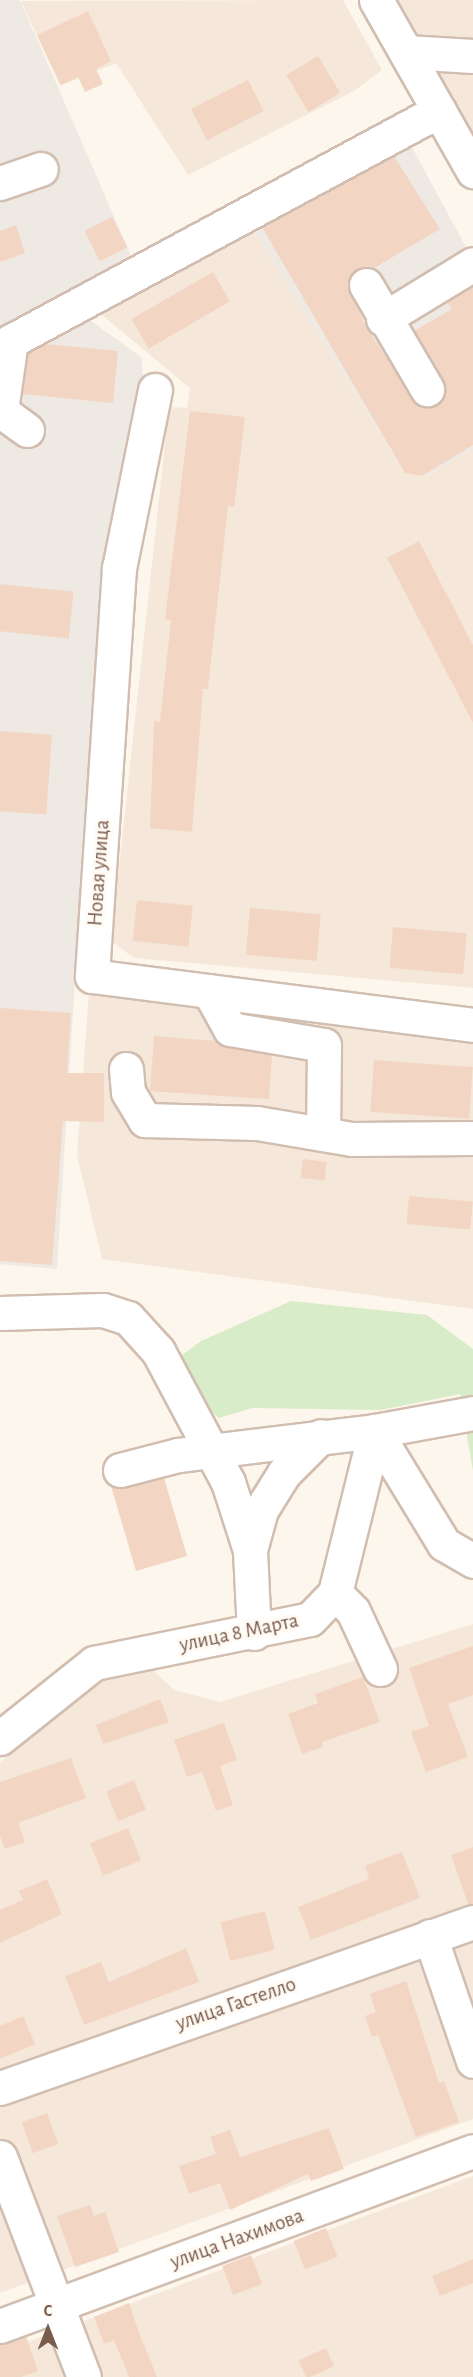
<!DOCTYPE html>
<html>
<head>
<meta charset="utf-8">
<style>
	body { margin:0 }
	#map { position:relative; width:473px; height:2377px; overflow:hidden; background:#fdf6ec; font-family:"Alegreya Sans",sans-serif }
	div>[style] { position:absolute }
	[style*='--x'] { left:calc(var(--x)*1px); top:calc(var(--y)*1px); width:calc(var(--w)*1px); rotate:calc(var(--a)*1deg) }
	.residential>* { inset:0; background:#f5e8da }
	.industrial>* { inset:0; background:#efe9e4 }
	.green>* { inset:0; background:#d8ecc9 }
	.building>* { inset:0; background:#f3d5c3; transform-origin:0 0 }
	.roads { filter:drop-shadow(2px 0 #d1beb0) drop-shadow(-2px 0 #d1beb0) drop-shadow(0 2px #d1beb0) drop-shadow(0 -2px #d1beb0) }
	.minor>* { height:33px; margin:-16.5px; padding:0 16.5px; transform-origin:16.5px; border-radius:16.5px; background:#fff }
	span { translate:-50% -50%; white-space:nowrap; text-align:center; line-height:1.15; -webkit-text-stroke:6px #fffaf3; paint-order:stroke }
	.street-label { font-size:21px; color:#7a5c4d }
	.north { position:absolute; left:18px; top:2299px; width:60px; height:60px; -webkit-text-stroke:4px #fffaf3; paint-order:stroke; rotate:0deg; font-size:16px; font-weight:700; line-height:24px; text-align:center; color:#7a5c4d }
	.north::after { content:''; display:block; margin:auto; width:21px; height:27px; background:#7a5c4d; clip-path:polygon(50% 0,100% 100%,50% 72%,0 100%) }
</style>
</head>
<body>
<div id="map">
	<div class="residential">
		<div style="clip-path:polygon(343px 0,382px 70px,354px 91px,188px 175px,116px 63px,60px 86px,21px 1px)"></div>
		<div style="clip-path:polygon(392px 0,473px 0,473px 138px)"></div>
		<div style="clip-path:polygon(245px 217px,405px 473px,426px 476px,473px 449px,473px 988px,134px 958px,111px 941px,169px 407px,187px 408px,190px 388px,97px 311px)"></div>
		<div style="clip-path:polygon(89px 992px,473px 1038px,473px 1309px,102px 1259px,77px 1155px)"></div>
		<div style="clip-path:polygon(473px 1624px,473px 2119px,0 2293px,0 1762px,101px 1680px,152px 1669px,174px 1690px,220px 1702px)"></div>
		<div style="clip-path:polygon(473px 2176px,473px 2377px,0 2377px,0 2352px)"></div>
	</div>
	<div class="industrial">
		<div style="clip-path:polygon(0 0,20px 0,132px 258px,69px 305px,141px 357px,143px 374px,100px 581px,57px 1269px,0 1264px)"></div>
		<div style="clip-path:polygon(408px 140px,473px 260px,473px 449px,426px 476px,405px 473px,252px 228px)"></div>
	</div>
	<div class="green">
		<div style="clip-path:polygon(291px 1301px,427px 1315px,473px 1349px,473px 1471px,460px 1394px,381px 1410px,252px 1408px,219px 1418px,179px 1387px,174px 1361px,201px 1341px)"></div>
	</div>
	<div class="building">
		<div style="clip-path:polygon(88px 11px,111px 61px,96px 69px,103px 84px,85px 92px,78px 77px,61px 85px,37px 35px)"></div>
		<div style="left:318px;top:56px;width:43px;height:37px;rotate:59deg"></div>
		<div style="left:248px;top:80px;width:35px;height:64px;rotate:63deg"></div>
		<div style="clip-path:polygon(394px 156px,440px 229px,374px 268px,356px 269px,347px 286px,367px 328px,418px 406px,437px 405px,446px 388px,414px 331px,452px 309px,447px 302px,473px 286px,473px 445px,422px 476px,405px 473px,262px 227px)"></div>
		<div style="left:112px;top:217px;width:34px;height:31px;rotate:63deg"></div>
		<div style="clip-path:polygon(16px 225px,25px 253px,0 262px,0 231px)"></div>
		<div style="left:213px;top:272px;width:34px;height:94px;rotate:60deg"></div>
		<div style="clip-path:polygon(46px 344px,118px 351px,113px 403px,22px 394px,28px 353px)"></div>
		<div style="clip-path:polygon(190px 411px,245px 417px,234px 507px,228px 506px,208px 689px,203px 689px,192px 832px,150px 828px,154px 721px,160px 722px,171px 620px,165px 619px)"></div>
		<div style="clip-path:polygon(419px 541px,473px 645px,473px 723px,387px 558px)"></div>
		<div style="left:0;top:584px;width:74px;height:47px;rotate:6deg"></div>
		<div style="left:0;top:731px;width:52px;height:80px;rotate:4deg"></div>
		<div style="left:137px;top:900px;width:56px;height:41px;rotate:6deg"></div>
		<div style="left:250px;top:908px;width:71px;height:47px;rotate:5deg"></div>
		<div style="left:393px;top:927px;width:74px;height:41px;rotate:5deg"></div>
		<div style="clip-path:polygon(0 1008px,71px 1013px,67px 1073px,104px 1073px,104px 1122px,63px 1121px,52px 1265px,0 1261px)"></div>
		<div style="clip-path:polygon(154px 1036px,216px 1041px,227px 1047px,272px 1055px,269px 1099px,150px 1091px)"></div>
		<div style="left:374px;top:1060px;width:99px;height:52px;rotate:4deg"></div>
		<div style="left:303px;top:1159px;width:24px;height:19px;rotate:7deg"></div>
		<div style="left:409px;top:1196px;width:64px;height:28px;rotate:5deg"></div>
		<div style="clip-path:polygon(164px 1478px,187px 1556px,136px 1571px,111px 1486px,125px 1488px)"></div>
		<div style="clip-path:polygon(473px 1646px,473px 1695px,448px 1704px,468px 1757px,426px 1772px,411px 1732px,429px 1726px,409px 1668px)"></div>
		<div style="clip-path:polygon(363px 1677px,380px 1722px,322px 1742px,323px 1747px,302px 1754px,288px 1714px,318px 1703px,315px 1694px)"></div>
		<div style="clip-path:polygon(160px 1699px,169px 1722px,103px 1744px,96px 1725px)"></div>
		<div style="clip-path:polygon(224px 1723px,237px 1760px,220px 1766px,233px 1805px,216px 1811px,202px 1772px,187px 1777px,174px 1740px)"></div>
		<div style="clip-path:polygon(71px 1758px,86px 1798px,18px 1823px,25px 1842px,5px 1849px,0 1836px,0 1782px)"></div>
		<div style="left:134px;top:1780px;width:32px;height:30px;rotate:68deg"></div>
		<div style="left:128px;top:1828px;width:35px;height:41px;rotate:68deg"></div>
		<div style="clip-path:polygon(473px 1847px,473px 1904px,468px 1904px,451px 1855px)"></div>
		<div style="clip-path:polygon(402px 1852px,420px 1898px,311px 1940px,298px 1907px,369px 1879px,365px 1866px)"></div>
		<div style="clip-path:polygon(47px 1879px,62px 1914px,0 1943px,0 1910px,23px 1900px,19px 1891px)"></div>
		<div style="left:265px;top:1911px;width:40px;height:46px;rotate:76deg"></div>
		<div style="clip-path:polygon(186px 1948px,199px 1982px,84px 2025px,65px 1976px,101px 1962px,109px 1982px)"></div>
		<div style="clip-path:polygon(406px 1981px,439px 2083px,444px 2081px,459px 2122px,416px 2137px,378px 2035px,372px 2037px,365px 2016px,376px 2012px,370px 1994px)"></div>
		<div style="clip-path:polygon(23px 2016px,35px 2044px,0 2059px,0 2026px)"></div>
		<div style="left:47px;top:2113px;width:33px;height:27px;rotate:70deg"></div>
		<div style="clip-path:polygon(329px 2128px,344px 2169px,311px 2181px,308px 2174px,230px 2210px,220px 2183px,189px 2194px,179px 2166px,216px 2154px,210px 2137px,230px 2130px,240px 2157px)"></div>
		<div style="clip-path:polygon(90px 2205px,94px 2216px,105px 2212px,119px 2252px,75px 2267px,57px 2216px)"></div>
		<div style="left:326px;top:2228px;width:31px;height:35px;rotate:68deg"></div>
		<div style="left:251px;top:2255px;width:31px;height:31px;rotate:69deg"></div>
		<div style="clip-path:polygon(473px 2259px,473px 2283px,440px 2296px,432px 2276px)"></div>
		<div style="clip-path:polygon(129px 2303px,138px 2330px,157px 2377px,129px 2377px,114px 2340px,104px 2344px,94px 2317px)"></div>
		<div style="clip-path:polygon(26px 2336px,38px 2371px,21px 2377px,0 2377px,0 2345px)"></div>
		<div style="left:326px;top:2348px;width:20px;height:30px;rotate:66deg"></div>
	</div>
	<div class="roads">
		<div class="minor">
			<div style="--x:376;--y:0;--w:197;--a:60.4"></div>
			<div style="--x:406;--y:52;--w:67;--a:3.4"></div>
			<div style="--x:0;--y:183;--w:43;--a:-18.9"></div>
			<div style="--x:366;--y:285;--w:121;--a:59.6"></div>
			<div style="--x:383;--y:319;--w:105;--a:-31.4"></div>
			<div style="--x:155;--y:390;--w:182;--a:101.4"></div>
			<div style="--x:119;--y:568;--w:409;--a:93.8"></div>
			<div style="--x:92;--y:976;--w:384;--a:7.3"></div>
			<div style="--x:27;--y:430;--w:32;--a:-144"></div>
			<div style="--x:1;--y:411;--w:71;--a:-81.9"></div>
			<div style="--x:11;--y:341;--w:486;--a:-28.3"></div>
			<div style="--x:209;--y:991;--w:43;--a:61.1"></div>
			<div style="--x:230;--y:1029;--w:95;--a:9.7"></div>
			<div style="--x:324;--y:1045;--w:89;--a:90.6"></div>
			<div style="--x:126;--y:1069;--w:23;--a:85"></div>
			<div style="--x:128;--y:1092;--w:33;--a:59"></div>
			<div style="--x:145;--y:1120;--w:112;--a:1.5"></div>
			<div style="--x:257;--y:1123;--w:96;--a:9.6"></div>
			<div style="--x:352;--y:1139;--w:121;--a:-0.5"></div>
			<div style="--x:0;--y:1313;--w:103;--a:-1.7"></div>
			<div style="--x:103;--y:1310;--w:26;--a:18"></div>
			<div style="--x:128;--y:1318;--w:45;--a:47.7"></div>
			<div style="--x:158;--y:1351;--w:149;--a:61.9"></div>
			<div style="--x:228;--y:1482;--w:71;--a:72.1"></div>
			<div style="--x:375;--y:1431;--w:132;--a:58.6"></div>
			<div style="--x:444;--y:1544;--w:34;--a:30"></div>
			<div style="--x:120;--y:1470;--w:60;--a:-14.5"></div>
			<div style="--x:178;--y:1455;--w:198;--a:-6.9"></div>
			<div style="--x:375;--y:1431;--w:100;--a:-10.4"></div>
			<div style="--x:335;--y:1593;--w:25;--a:45"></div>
			<div style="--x:353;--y:1611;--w:64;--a:65"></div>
			<div style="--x:254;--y:1633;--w:83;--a:-92.8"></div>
			<div style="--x:250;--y:1550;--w:41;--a:-74.6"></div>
			<div style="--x:261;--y:1510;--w:44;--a:-58.1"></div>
			<div style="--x:284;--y:1473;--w:52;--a:-45"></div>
			<div style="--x:0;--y:1738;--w:120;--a:-38.6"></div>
			<div style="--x:94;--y:1663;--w:220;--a:-11.5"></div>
			<div style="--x:310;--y:1619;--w:36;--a:-46"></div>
			<div style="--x:335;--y:1593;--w:167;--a:-76.1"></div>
			<div style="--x:430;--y:1936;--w:132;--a:71"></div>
			<div style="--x:0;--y:2088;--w:501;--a:-19.34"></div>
			<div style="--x:0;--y:2157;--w:235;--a:69.1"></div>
			<div style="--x:0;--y:2326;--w:504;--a:-20.3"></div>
		</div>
	</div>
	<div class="street-label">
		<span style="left:99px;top:873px;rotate:-86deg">Новая улица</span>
		<span style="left:239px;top:1633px;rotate:-12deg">улица 8 Марта</span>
		<span style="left:236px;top:2004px;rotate:-19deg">улица Гастелло</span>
		<span style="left:237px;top:2239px;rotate:-20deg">улица Нахимова</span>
	</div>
	<div class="north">С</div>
</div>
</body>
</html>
